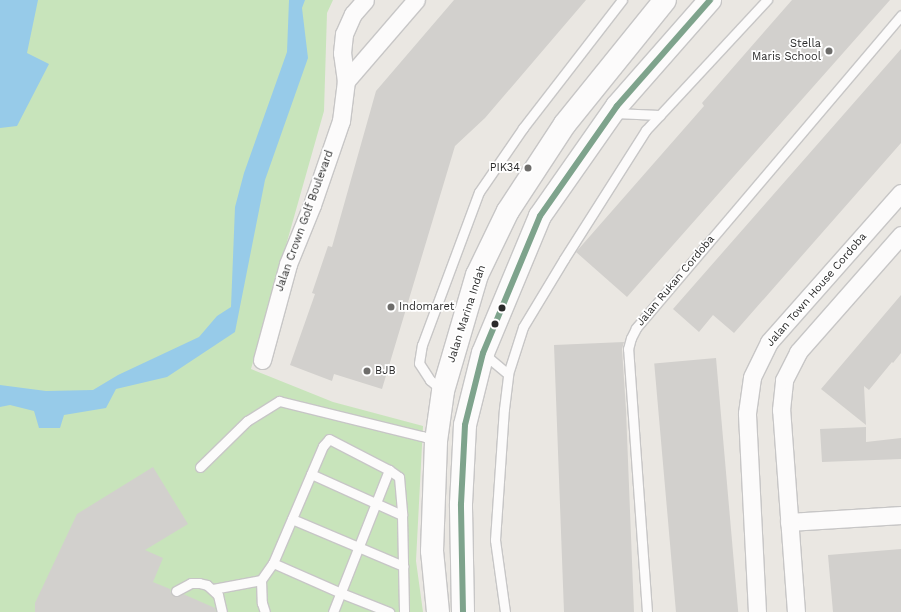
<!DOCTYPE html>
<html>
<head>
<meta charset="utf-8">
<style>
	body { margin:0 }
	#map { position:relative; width:901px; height:612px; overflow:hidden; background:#eae7e2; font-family:"Work Sans",sans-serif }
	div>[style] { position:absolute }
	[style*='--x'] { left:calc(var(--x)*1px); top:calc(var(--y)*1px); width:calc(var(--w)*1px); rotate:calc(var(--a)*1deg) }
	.green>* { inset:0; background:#c8e4bb }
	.water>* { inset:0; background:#97cbe9 }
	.building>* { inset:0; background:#d2d0cd; transform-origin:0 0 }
	.roads { filter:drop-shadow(1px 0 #c7c6c6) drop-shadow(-1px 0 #c7c6c6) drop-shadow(0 1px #c7c6c6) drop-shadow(0 -1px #c7c6c6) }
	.lane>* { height:9px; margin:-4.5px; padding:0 4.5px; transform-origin:4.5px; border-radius:4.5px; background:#fcfbfb }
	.street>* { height:17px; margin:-8.5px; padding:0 8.5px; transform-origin:8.5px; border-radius:8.5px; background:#fcfbfb }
	.secondary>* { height:22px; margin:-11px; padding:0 11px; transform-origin:11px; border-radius:11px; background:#fcfbfb }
	.bus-1>* { height:6px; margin:-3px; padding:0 3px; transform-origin:3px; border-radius:3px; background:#7ea38c }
	.dots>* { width:11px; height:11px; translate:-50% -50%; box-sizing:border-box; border:2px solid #fff; border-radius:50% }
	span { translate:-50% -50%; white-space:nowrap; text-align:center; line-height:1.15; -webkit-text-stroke:3.5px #fff; paint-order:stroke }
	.poi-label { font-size:11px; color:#2b2b2b }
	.right { translate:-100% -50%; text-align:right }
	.left { translate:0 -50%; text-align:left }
	.street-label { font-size:11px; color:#2b2b2b }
</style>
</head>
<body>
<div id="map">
	<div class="green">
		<div style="clip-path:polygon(0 0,333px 0,327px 13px,324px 111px,251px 369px,333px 402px,423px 426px,416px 561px,423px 612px,0 612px)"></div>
	</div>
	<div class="water">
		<div style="clip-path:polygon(0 0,38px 0,27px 53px,49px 64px,17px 126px,0 128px)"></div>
		<div style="clip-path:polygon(289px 0,305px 0,302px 8px,308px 58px,265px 180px,235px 332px,167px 377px,116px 389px,106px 408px,64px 415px,60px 428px,39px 428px,34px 411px,10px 405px,0 407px,0 385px,46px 391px,93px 390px,118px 375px,199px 337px,217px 316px,231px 307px,235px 207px,244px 173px,287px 52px)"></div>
	</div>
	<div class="building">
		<div style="clip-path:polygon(454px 0,586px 0,485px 118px,455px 146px,382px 389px,334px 374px,332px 381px,290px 365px,315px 294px,312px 293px,328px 246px,332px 247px,376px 91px)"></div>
		<div style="clip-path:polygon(792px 0,890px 0,627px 297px,576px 252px,704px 106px,702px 103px)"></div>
		<div style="clip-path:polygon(901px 49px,901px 143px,734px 333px,713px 315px,699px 332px,673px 309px)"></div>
		<div style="clip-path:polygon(901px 295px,901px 353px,893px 363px,892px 362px,869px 390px,864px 386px,866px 425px,821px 389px)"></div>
		<div style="clip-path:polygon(624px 342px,622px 349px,626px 410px,634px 612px,564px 612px,554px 345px)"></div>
		<div style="left:716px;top:358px;width:255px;height:62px;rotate:85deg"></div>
		<div style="clip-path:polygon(866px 427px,866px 442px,901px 438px,901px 459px,822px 462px,820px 429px)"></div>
		<div style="clip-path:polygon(153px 467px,188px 524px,145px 550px,163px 558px,153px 582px,170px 589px,171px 593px,173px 596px,183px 594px,215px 608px,216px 612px,35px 612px,35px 603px,77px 514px)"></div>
		<div style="clip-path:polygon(901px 549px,901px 612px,833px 612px,828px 555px)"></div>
	</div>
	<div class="roads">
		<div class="lane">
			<div style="--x:614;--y:113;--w:46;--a:2.5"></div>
			<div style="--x:484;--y:354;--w:31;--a:40"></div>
			<div style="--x:443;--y:391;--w:17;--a:-140"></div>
			<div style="--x:430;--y:380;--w:20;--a:-123"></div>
			<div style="--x:419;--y:363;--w:18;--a:-81"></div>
			<div style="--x:422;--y:345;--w:163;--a:-69.6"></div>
			<div style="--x:479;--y:192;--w:78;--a:-55.5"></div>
			<div style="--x:523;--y:128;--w:162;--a:-52.3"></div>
			<div style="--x:200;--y:467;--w:66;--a:-44.4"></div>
			<div style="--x:247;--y:421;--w:38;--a:-32"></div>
			<div style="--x:279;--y:401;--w:147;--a:13.8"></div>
			<div style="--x:422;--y:436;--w:15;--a:20"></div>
			<div style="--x:311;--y:474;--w:100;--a:24.3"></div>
			<div style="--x:292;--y:519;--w:121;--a:22.9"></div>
			<div style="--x:273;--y:563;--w:74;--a:23.8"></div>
			<div style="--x:341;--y:593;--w:52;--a:21.6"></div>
			<div style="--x:261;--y:580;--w:23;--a:88"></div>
			<div style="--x:262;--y:603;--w:9;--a:72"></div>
			<div style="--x:213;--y:589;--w:49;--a:-10.6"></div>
			<div style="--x:261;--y:580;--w:21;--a:-55"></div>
			<div style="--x:273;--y:563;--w:127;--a:-66.9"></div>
			<div style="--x:323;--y:446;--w:9;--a:-49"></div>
			<div style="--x:329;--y:439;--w:68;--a:27.3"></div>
			<div style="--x:389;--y:470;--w:12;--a:35"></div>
			<div style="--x:399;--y:477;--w:38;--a:85"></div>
			<div style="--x:402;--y:515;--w:97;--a:88.8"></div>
			<div style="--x:176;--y:591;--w:17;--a:-28"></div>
			<div style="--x:191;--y:583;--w:8;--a:0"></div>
			<div style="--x:199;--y:583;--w:8;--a:14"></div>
			<div style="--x:207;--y:585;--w:15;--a:42"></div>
			<div style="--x:218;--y:595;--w:17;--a:77"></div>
			<div style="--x:333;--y:612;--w:153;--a:-68.5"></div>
			<div style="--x:505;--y:612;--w:73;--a:-97.9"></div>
			<div style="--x:495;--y:540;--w:131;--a:-86.1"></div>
			<div style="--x:504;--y:409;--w:35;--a:-83"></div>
			<div style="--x:508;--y:374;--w:49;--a:-72.3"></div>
			<div style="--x:523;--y:327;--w:79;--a:-58.9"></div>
			<div style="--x:564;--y:259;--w:153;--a:-57.6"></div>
			<div style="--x:646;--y:130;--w:178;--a:-47.1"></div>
			<div style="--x:647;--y:612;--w:264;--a:-94.1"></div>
			<div style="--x:628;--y:349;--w:11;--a:-75"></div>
			<div style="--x:631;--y:338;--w:11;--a:-63"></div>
			<div style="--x:636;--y:328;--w:410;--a:-49.7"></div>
		</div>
		<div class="street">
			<div style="--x:346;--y:81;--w:107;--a:-49.2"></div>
			<div style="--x:262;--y:360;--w:99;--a:-74.8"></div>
			<div style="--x:288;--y:264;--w:64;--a:-67.9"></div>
			<div style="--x:312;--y:205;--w:89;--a:-71"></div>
			<div style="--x:341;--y:121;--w:40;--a:-82.9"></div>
			<div style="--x:346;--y:81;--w:28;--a:-98"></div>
			<div style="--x:342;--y:53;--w:19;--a:-84"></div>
			<div style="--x:344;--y:34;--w:22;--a:-66"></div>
			<div style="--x:353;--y:14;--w:18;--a:-49"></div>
			<div style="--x:789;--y:522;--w:112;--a:-3.6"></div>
			<div style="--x:757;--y:612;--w:199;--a:-92.9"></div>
			<div style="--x:747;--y:413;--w:36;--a:-82"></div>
			<div style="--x:752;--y:377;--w:39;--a:-64"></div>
			<div style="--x:769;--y:342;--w:199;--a:-48.5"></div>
			<div style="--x:796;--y:612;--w:203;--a:-94.2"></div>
			<div style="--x:781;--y:410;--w:30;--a:-84"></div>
			<div style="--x:784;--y:380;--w:31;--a:-63"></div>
			<div style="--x:798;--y:352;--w:156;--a:-48.6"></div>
		</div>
		<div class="secondary">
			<div style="--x:438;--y:612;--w:61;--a:-95.6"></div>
			<div style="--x:432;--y:551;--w:110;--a:-87.9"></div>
			<div style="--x:436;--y:441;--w:50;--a:-82"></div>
			<div style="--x:443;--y:391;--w:121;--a:-73.7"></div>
			<div style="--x:477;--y:275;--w:71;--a:-64.2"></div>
			<div style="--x:508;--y:211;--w:104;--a:-56.8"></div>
			<div style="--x:565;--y:124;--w:159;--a:-51.1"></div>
			<div style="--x:463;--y:612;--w:108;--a:-91.1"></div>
			<div style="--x:461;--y:504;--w:79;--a:-87.1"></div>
			<div style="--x:465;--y:425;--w:74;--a:-76"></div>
			<div style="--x:483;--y:353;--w:148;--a:-67.4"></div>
			<div style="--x:540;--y:216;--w:134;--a:-55"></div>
			<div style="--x:617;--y:106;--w:141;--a:-48.7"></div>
		</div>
	</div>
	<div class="bus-1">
		<div style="--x:463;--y:612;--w:108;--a:-91.1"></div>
		<div style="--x:461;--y:504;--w:79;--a:-87.1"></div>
		<div style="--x:465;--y:425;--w:74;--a:-76"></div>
		<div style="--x:483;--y:353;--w:148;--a:-67.4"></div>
		<div style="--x:540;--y:216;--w:134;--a:-55"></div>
		<div style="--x:617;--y:106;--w:141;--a:-48.7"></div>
	</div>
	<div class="dots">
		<div style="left:829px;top:51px;background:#6e6d6b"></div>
		<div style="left:528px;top:168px;background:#6e6d6b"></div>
		<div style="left:391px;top:307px;background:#6e6d6b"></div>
		<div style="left:502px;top:308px;background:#2b2b2b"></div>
		<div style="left:495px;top:324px;background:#2b2b2b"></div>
		<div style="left:367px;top:371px;background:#6e6d6b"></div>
	</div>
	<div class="poi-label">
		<span class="right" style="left:821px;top:51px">Stella<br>Maris School</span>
		<span class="right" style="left:520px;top:168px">PIK34</span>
		<span class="left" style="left:399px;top:307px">Indomaret</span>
		<span class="left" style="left:375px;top:371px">BJB</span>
	</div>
	<div class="street-label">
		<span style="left:305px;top:221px;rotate:-70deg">Jalan Crown Golf Boulevard</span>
		<span style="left:676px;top:281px;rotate:-50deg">Jalan Rukan Cordoba</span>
		<span style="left:817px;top:290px;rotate:-49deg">Jalan Town House Cordoba</span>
		<span style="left:467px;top:314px;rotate:-72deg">Jalan Marina Indah</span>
	</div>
</div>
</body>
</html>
